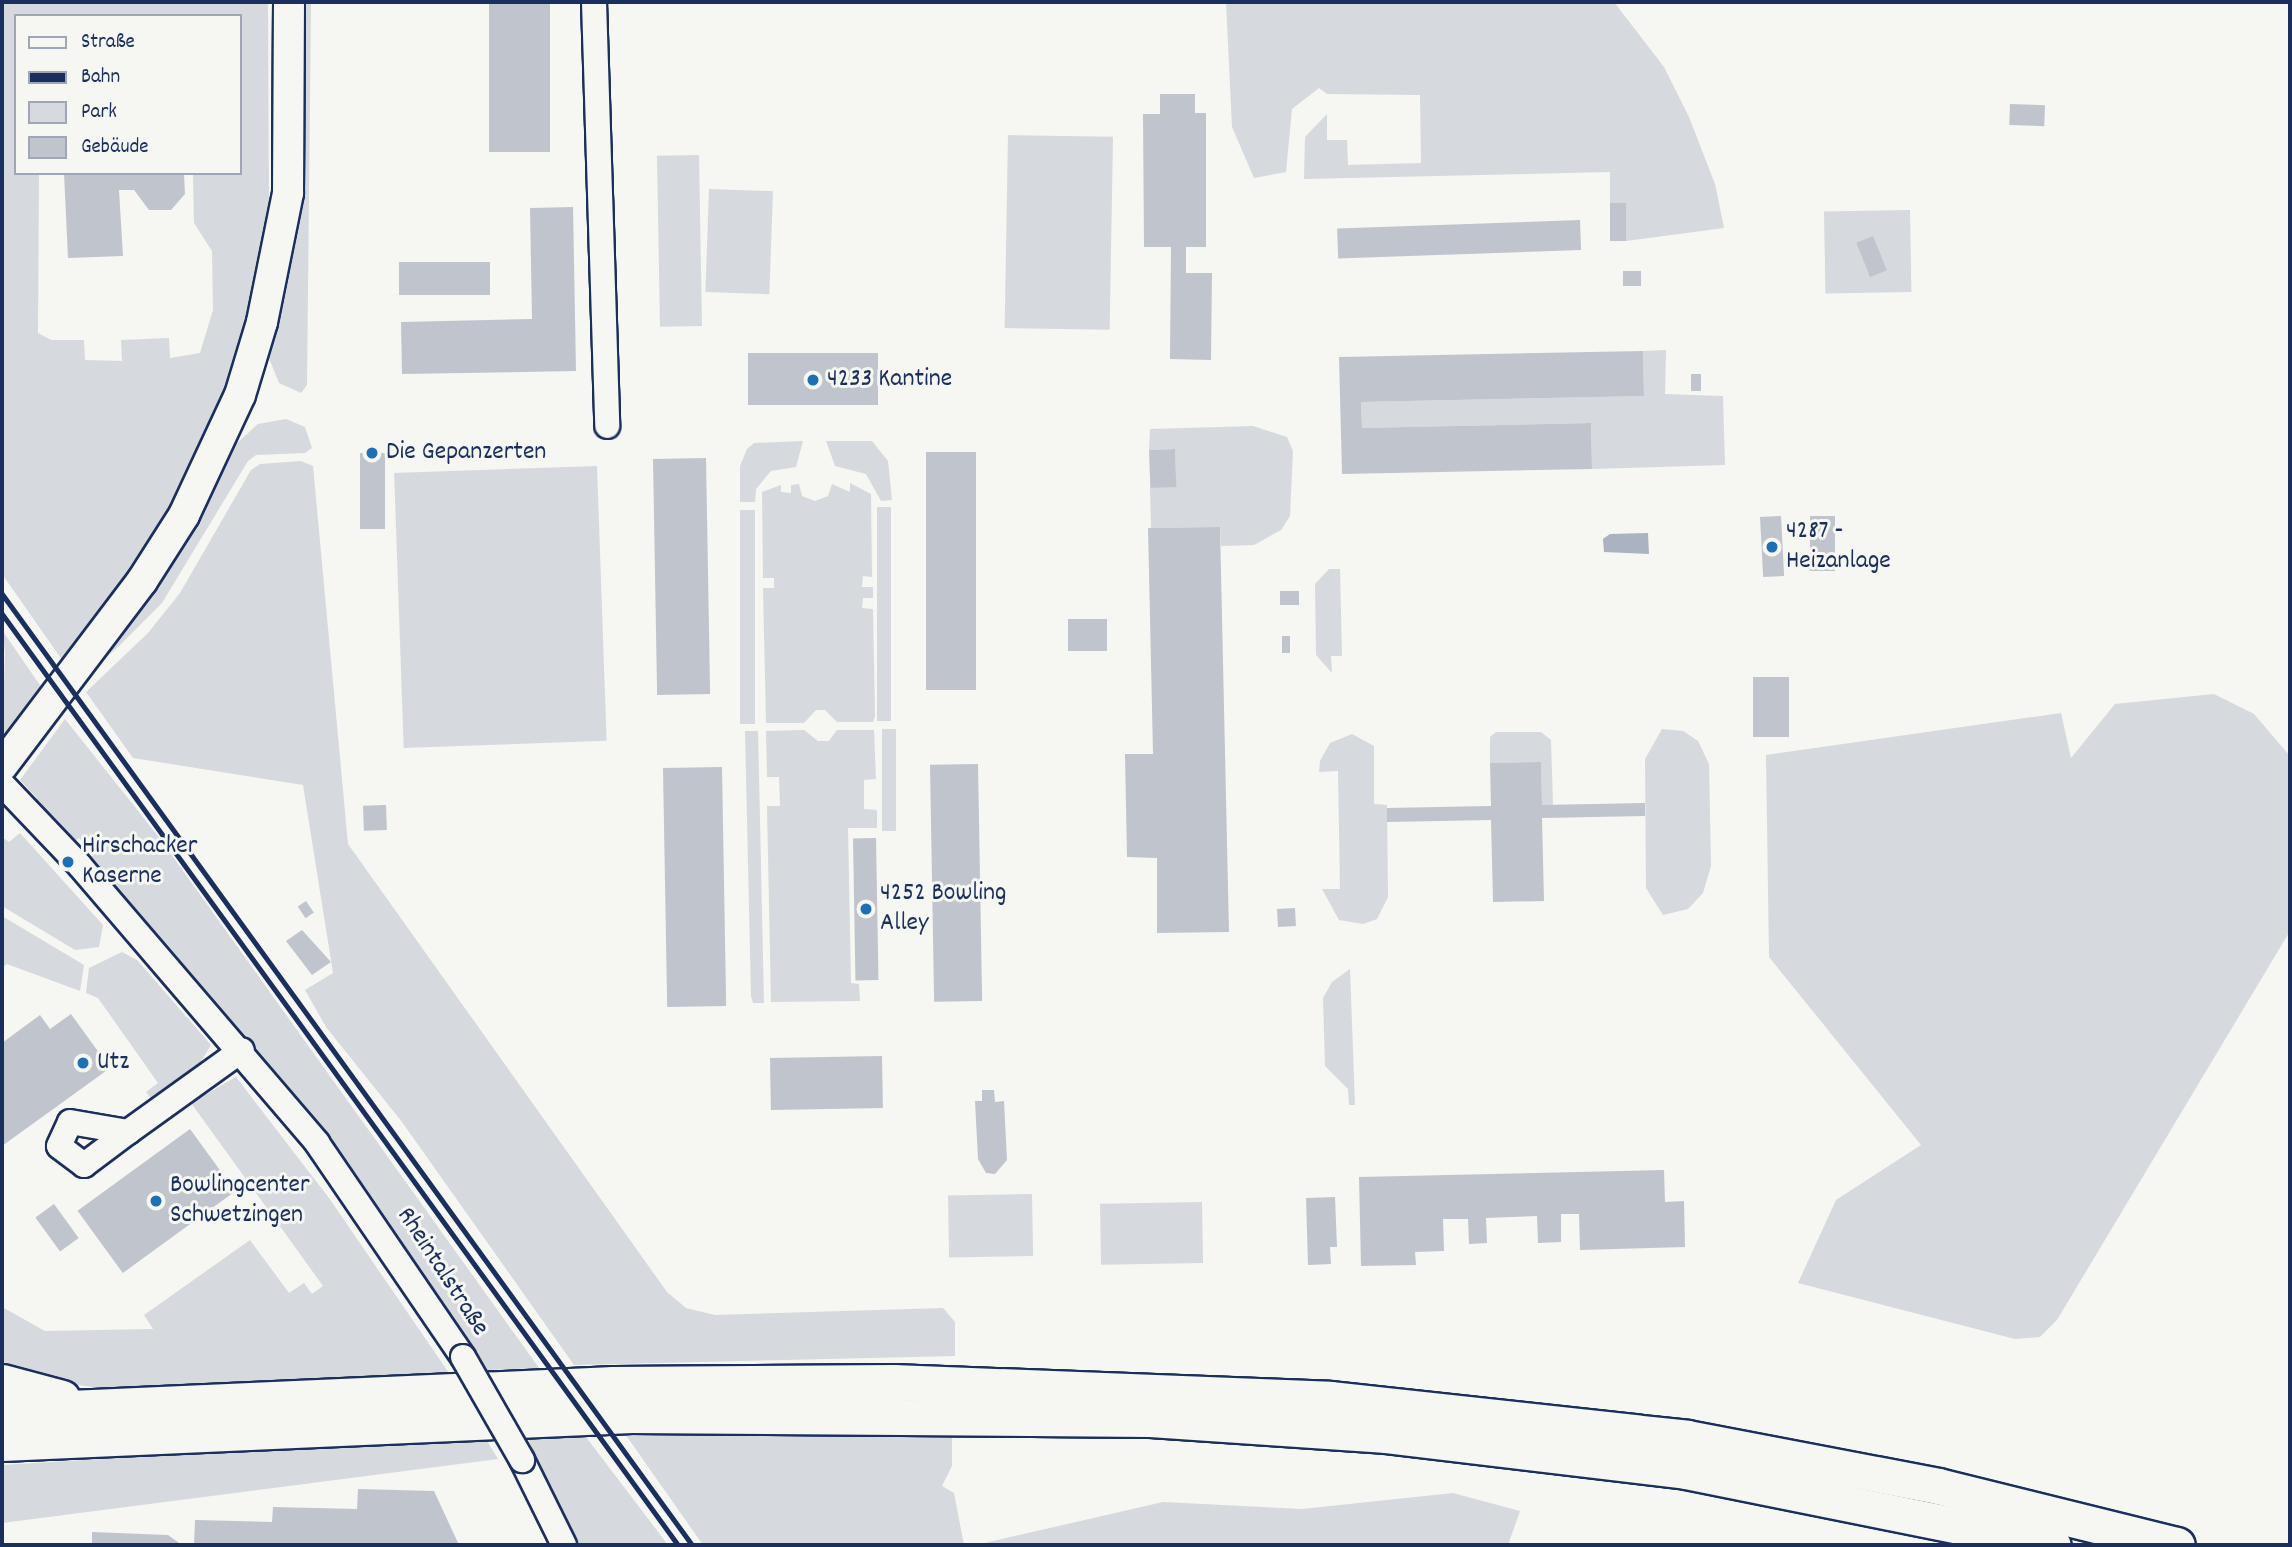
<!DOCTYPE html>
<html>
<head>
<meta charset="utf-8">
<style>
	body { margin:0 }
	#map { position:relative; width:2292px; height:1547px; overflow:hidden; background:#f6f6f2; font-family:Dekko,sans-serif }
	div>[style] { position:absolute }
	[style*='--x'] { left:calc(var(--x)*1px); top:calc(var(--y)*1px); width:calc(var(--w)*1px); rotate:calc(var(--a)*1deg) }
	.green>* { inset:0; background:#d6d9dd; transform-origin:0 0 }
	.water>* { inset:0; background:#abb2c0 }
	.building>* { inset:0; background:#c0c4cd; transform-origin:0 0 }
	.roads { filter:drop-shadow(2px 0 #1b2f5e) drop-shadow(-2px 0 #1b2f5e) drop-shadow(0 2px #1b2f5e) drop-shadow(0 -2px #1b2f5e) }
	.minor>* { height:24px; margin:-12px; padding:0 12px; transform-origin:12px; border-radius:12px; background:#f6f6f2 }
	.major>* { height:30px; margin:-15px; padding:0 15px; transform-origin:15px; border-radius:15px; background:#f6f6f2 }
	.highway>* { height:35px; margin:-17.5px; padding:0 17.5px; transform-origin:17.5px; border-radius:17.5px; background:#f6f6f2 }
	.rail>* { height:5px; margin:-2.5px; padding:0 2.5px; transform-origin:2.5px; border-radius:2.5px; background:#1b2f5e }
	.bridges { filter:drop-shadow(2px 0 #1b2f5e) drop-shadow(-2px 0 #1b2f5e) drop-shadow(0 2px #1b2f5e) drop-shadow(0 -2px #1b2f5e) }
	.minor-bridge>* { height:24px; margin:-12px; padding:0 12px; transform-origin:12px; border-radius:12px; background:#f6f6f2 }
	.dots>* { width:19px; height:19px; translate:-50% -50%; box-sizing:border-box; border:4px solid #f6f6f2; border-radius:50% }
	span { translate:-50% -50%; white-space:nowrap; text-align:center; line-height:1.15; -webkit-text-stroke:6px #f6f6f2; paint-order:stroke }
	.poi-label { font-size:26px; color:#1b2f5e }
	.left { translate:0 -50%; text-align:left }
	.street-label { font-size:26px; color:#1b2f5e }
	.frame { position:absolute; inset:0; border:4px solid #1b2f5e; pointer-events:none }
	.legend { position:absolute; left:14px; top:14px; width:228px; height:161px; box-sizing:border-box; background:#f6f6f2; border:2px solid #9ea6b7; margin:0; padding:9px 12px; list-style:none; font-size:21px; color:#1b2f5e }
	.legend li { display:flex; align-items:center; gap:14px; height:35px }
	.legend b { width:35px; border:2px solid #9ea6b7 }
</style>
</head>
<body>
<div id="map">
	<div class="green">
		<div style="clip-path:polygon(evenodd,2px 2px,268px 2px,269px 217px,256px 302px,230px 391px,148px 553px,65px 664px,2px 574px,2px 2px,16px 16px,240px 16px,240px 173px,193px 173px,194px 223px,212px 251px,213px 310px,200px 353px,170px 358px,169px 338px,121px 340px,122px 361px,85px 360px,84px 340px,51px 340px,38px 333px,39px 173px,16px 173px,16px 16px)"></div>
		<div style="clip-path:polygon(305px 2px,311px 2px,307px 385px,301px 393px,279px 383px,268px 356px,300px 216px)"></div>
		<div style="clip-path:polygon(1226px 2px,1614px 2px,1664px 67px,1689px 117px,1715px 184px,1724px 228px,1626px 241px,1626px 204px,1610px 203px,1610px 172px,1304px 179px,1305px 137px,1327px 114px,1327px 140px,1347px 140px,1348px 165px,1421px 163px,1420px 95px,1327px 94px,1319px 88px,1292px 109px,1286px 172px,1254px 178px,1232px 127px)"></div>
		<div style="left:1008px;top:135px;width:105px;height:193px;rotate:1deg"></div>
		<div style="left:699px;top:155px;width:171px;height:42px;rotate:89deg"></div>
		<div style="left:709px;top:189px;width:64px;height:103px;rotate:2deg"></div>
		<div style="left:1910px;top:210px;width:82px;height:86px;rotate:89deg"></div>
		<div style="clip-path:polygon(1666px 350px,1665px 394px,1723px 396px,1725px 465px,1592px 469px,1591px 423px,1362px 428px,1361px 402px,1644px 396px,1643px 351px)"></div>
		<div style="clip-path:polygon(286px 419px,305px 427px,312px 448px,305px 453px,256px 455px,248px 461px,162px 603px,117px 648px,105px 658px,99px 654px,234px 446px,258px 424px)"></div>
		<div style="clip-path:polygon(1253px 426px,1287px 437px,1293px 451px,1290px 516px,1281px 530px,1254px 545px,1221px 546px,1220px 527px,1151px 528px,1150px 488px,1176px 486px,1175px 449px,1149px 450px,1150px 429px)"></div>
		<div style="clip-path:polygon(803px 441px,796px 467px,771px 471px,756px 489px,755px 502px,740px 502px,740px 466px,747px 449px,754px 443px)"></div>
		<div style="clip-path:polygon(826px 441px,872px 441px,888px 461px,892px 500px,881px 501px,866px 474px,835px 466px)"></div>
		<div style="clip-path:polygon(301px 461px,313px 466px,348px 844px,667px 1292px,686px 1308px,715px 1315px,943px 1308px,955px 1322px,955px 1356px,574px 1365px,402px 1122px,326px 1027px,305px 990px,333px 973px,303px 785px,133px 758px,86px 692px,148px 633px,180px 593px,251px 470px,260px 464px)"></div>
		<div style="left:597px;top:466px;width:275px;height:203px;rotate:88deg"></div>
		<div style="clip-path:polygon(850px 483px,871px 494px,872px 577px,863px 576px,862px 587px,873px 587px,873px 598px,863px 598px,862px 608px,873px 609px,875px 716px,873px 722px,837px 722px,825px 710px,816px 710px,804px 723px,766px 723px,763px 588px,774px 588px,774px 578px,763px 578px,762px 492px,781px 485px,781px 492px,791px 493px,791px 485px,799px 484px,802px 496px,815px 501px,828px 496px,832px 484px,850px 492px)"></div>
		<div style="left:877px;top:507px;width:14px;height:214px"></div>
		<div style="left:740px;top:510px;width:15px;height:214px"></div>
		<div style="clip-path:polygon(1329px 569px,1340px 569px,1342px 656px,1331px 656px,1332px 673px,1316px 655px,1315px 584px)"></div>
		<div style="clip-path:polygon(2px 630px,44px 691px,2px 748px,5px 652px)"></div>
		<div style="clip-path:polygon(2214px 694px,2254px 714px,2290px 756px,2290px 931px,2057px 1320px,2040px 1337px,2015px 1339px,1798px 1283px,1836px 1200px,1921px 1145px,1769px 957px,1766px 755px,2061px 713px,2071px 758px,2115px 704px)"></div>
		<div style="clip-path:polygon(65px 719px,158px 836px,539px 1368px,487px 1370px,273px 1072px,89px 861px,94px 854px,79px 838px,72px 843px,33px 802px,37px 798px,20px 780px)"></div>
		<div style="left:882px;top:729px;width:14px;height:102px"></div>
		<div style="clip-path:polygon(1662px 729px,1683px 731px,1698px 741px,1709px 764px,1711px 866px,1703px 893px,1688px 909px,1663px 915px,1646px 888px,1645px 759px)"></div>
		<div style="clip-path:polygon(804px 730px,818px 741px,829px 741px,837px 730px,874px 730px,876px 779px,864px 780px,864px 809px,877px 810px,877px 828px,848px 828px,851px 983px,859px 984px,860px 1001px,771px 1002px,767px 806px,780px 806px,779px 777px,767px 777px,766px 731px)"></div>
		<div style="clip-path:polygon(745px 731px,758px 731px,764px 1003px,753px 1003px,751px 996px)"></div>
		<div style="clip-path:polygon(1496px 732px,1541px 732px,1551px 740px,1553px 805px,1542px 805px,1541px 762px,1490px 763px,1490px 737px)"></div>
		<div style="clip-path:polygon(1352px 734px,1374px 746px,1374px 804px,1387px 805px,1388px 897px,1377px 919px,1363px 924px,1339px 920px,1322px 889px,1340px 889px,1338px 771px,1319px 772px,1320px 761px,1330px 743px)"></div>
		<div style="clip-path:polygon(20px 833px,103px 925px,99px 947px,75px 950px,2px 906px,2px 837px,9px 842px)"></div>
		<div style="clip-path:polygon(2px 916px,84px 965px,80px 991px,7px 964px,2px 968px)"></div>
		<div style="clip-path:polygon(122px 952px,137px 960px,211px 1045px,194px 1073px,155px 1103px,146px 1092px,158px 1083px,98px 998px,86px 993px,89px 968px)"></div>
		<div style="clip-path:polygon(1350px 969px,1355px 1105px,1349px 1105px,1348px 1089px,1325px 1066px,1323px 998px,1332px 982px)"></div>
		<div style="clip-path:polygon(236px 1077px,329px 1198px,451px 1376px,111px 1390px,2px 1373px,2px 1307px,45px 1331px,153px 1329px,144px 1315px,250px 1240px,289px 1293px,304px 1283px,312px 1294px,323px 1286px,191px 1103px)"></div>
		<div style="left:1032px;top:1194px;width:62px;height:84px;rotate:89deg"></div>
		<div style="left:1202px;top:1202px;width:61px;height:102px;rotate:89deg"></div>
		<div style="clip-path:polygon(952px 1425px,952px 1466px,942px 1486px,954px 1493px,964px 1545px,703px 1545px,623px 1431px,586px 1437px,668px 1545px,576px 1545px,524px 1430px)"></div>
		<div style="clip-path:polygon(484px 1436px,498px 1459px,2px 1523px,2px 1465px)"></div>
		<div style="clip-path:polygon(1453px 1493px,1520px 1511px,1508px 1545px,976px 1545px,1163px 1502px,1302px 1509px)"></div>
	</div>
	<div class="water">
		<div style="clip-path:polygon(1648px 533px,1649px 554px,1604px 552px,1603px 539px,1610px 534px)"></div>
	</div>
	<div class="building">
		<div style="left:489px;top:2px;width:61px;height:150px"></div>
		<div style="clip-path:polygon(1160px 94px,1195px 94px,1195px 113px,1206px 113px,1206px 247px,1186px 247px,1186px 273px,1212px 273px,1211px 360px,1170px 359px,1171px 247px,1144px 247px,1143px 114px,1160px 114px)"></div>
		<div style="left:2010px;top:104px;width:35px;height:21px;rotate:2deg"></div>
		<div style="clip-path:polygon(64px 173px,184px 173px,185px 194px,171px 210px,149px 210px,134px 190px,119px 190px,123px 256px,68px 258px)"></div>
		<div style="left:1610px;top:203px;width:16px;height:38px"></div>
		<div style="clip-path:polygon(573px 207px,576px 371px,402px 374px,401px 322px,532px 319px,530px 208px)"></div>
		<div style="left:1580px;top:220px;width:30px;height:243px;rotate:88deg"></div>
		<div style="left:1873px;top:236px;width:37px;height:18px;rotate:68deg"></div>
		<div style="left:490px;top:262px;width:33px;height:91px;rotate:90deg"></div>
		<div style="left:1641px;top:271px;width:15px;height:18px;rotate:90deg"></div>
		<div style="clip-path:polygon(1643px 351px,1644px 396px,1361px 402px,1362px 428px,1591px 423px,1592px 469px,1342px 474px,1339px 357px)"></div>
		<div style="left:878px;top:353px;width:52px;height:130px;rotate:90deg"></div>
		<div style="left:1691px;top:374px;width:10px;height:17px"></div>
		<div style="left:1175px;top:449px;width:38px;height:26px;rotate:88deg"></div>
		<div style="left:926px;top:452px;width:50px;height:238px"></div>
		<div style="left:360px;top:453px;width:25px;height:76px"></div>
		<div style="left:706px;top:458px;width:236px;height:53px;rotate:89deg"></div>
		<div style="left:1781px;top:516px;width:60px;height:21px;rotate:87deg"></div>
		<div style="left:1810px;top:516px;width:25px;height:55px"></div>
		<div style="clip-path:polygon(1220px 527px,1229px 932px,1157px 933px,1157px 858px,1127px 857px,1125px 754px,1153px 754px,1148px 528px)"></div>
		<div style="left:1280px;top:591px;width:19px;height:14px"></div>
		<div style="left:1068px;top:619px;width:39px;height:32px"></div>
		<div style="left:1282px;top:636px;width:8px;height:17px"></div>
		<div style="left:1753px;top:677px;width:36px;height:60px"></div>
		<div style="clip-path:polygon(1541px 762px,1542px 805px,1645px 803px,1645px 816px,1542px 818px,1544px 901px,1493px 902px,1491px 820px,1387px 822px,1387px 808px,1491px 806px,1490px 763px)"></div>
		<div style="left:978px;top:764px;width:237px;height:48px;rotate:89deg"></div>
		<div style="left:722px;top:767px;width:239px;height:59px;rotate:89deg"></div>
		<div style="left:386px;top:805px;width:25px;height:23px;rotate:88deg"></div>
		<div style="left:876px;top:838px;width:142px;height:23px;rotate:89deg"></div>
		<div style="left:306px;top:901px;width:14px;height:10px;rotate:56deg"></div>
		<div style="left:1295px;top:908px;width:18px;height:18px;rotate:87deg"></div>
		<div style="clip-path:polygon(302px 930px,331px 962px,312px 975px,286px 941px)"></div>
		<div style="clip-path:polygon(71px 1014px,110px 1068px,2px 1146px,2px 1043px,40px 1015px,50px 1029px)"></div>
		<div style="left:882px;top:1056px;width:52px;height:112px;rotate:89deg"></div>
		<div style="clip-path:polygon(982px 1090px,994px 1090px,995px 1102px,1004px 1101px,1007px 1160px,995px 1174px,986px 1173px,978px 1159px,975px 1101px,982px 1101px)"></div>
		<div style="left:190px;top:1129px;width:77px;height:139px;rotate:54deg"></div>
		<div style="clip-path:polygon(1664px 1170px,1665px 1202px,1684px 1201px,1685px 1247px,1580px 1250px,1579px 1214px,1561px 1214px,1561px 1242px,1538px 1243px,1537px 1216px,1486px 1218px,1487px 1243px,1469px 1244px,1468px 1219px,1443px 1219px,1444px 1251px,1415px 1252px,1416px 1265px,1361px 1266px,1359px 1177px)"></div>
		<div style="clip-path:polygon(1335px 1197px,1337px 1247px,1330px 1247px,1331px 1264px,1308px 1265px,1306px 1198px)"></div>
		<div style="left:54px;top:1204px;width:42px;height:23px;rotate:54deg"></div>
		<div style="clip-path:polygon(358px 1489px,434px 1491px,459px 1545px,194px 1545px,195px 1520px,272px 1522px,273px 1507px,357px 1509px)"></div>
		<div style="clip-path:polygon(92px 1532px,168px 1535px,182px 1545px,92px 1545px)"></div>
	</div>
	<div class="roads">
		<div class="minor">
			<div style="--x:594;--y:2;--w:424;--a:88.2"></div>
			<div style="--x:2;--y:784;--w:113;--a:46.4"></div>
			<div style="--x:80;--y:866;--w:365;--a:49.4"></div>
			<div style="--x:317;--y:1143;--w:259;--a:55.7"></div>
			<div style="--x:128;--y:1132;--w:55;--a:143.1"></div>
			<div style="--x:84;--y:1165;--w:31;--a:-143"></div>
			<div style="--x:59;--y:1146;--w:26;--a:-65"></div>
			<div style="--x:70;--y:1122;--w:59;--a:9.8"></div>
			<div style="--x:128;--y:1132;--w:140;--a:-35.7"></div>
			<div style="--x:522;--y:1460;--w:95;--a:63.7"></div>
		</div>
		<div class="major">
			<div style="--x:2;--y:766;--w:232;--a:-52.9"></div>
			<div style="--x:142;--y:581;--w:78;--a:-57.5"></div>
			<div style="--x:184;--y:515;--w:132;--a:-65"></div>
			<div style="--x:240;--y:395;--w:76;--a:-73.2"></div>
			<div style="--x:262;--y:322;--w:132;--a:-78.6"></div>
			<div style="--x:288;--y:193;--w:191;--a:-89.7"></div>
		</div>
		<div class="highway">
			<div style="--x:2;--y:1382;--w:62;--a:14.9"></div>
			<div style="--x:2;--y:1411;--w:612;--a:-2.53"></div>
			<div style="--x:613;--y:1384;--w:280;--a:-0.4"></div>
			<div style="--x:893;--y:1382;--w:437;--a:2.2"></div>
			<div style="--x:1330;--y:1399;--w:359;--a:6.2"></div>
			<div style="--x:1687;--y:1438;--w:256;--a:10.8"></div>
			<div style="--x:1938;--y:1486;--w:246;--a:13.9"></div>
			<div style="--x:2;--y:1443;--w:630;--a:-2.55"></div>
			<div style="--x:631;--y:1415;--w:519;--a:0.44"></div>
			<div style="--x:1150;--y:1419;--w:237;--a:3.9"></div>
			<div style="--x:1386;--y:1435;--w:302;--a:6.8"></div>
			<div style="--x:1686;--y:1471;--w:374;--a:11.4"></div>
		</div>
	</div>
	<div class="rail">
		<div style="--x:2;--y:594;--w:1175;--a:54.04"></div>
		<div style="--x:2;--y:614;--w:1151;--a:54.02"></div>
	</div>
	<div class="bridges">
		<div class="minor-bridge">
			<div style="--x:463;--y:1357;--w:119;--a:60.2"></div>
		</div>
	</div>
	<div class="dots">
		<div style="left:813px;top:380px;background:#1f6fb2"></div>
		<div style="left:372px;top:453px;background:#1f6fb2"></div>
		<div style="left:1772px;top:547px;background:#1f6fb2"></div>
		<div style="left:68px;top:862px;background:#1f6fb2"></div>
		<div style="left:866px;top:909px;background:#1f6fb2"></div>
		<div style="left:83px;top:1063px;background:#1f6fb2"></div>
		<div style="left:156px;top:1201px;background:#1f6fb2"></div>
	</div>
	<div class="poi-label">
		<span class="left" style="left:827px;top:380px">4233 Kantine</span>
		<span class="left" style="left:386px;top:453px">Die Gepanzerten</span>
		<span class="left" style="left:1786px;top:547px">4287 -<br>Heizanlage</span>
		<span class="left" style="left:82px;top:862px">Hirschacker<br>Kaserne</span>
		<span class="left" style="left:880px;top:909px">4252 Bowling<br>Alley</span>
		<span class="left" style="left:97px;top:1063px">Utz</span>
		<span class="left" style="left:170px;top:1201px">Bowlingcenter<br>Schwetzingen</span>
	</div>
	<div class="street-label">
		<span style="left:442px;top:1272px;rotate:57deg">Rheintalstraße</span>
	</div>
	<div class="frame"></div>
	<ul class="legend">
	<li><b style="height:9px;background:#f6f6f2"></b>Straße</li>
	<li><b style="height:9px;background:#1b2f5e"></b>Bahn</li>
	<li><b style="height:19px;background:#d6d9dd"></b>Park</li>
	<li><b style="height:19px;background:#c0c4cd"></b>Gebäude</li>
	</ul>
</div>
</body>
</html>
